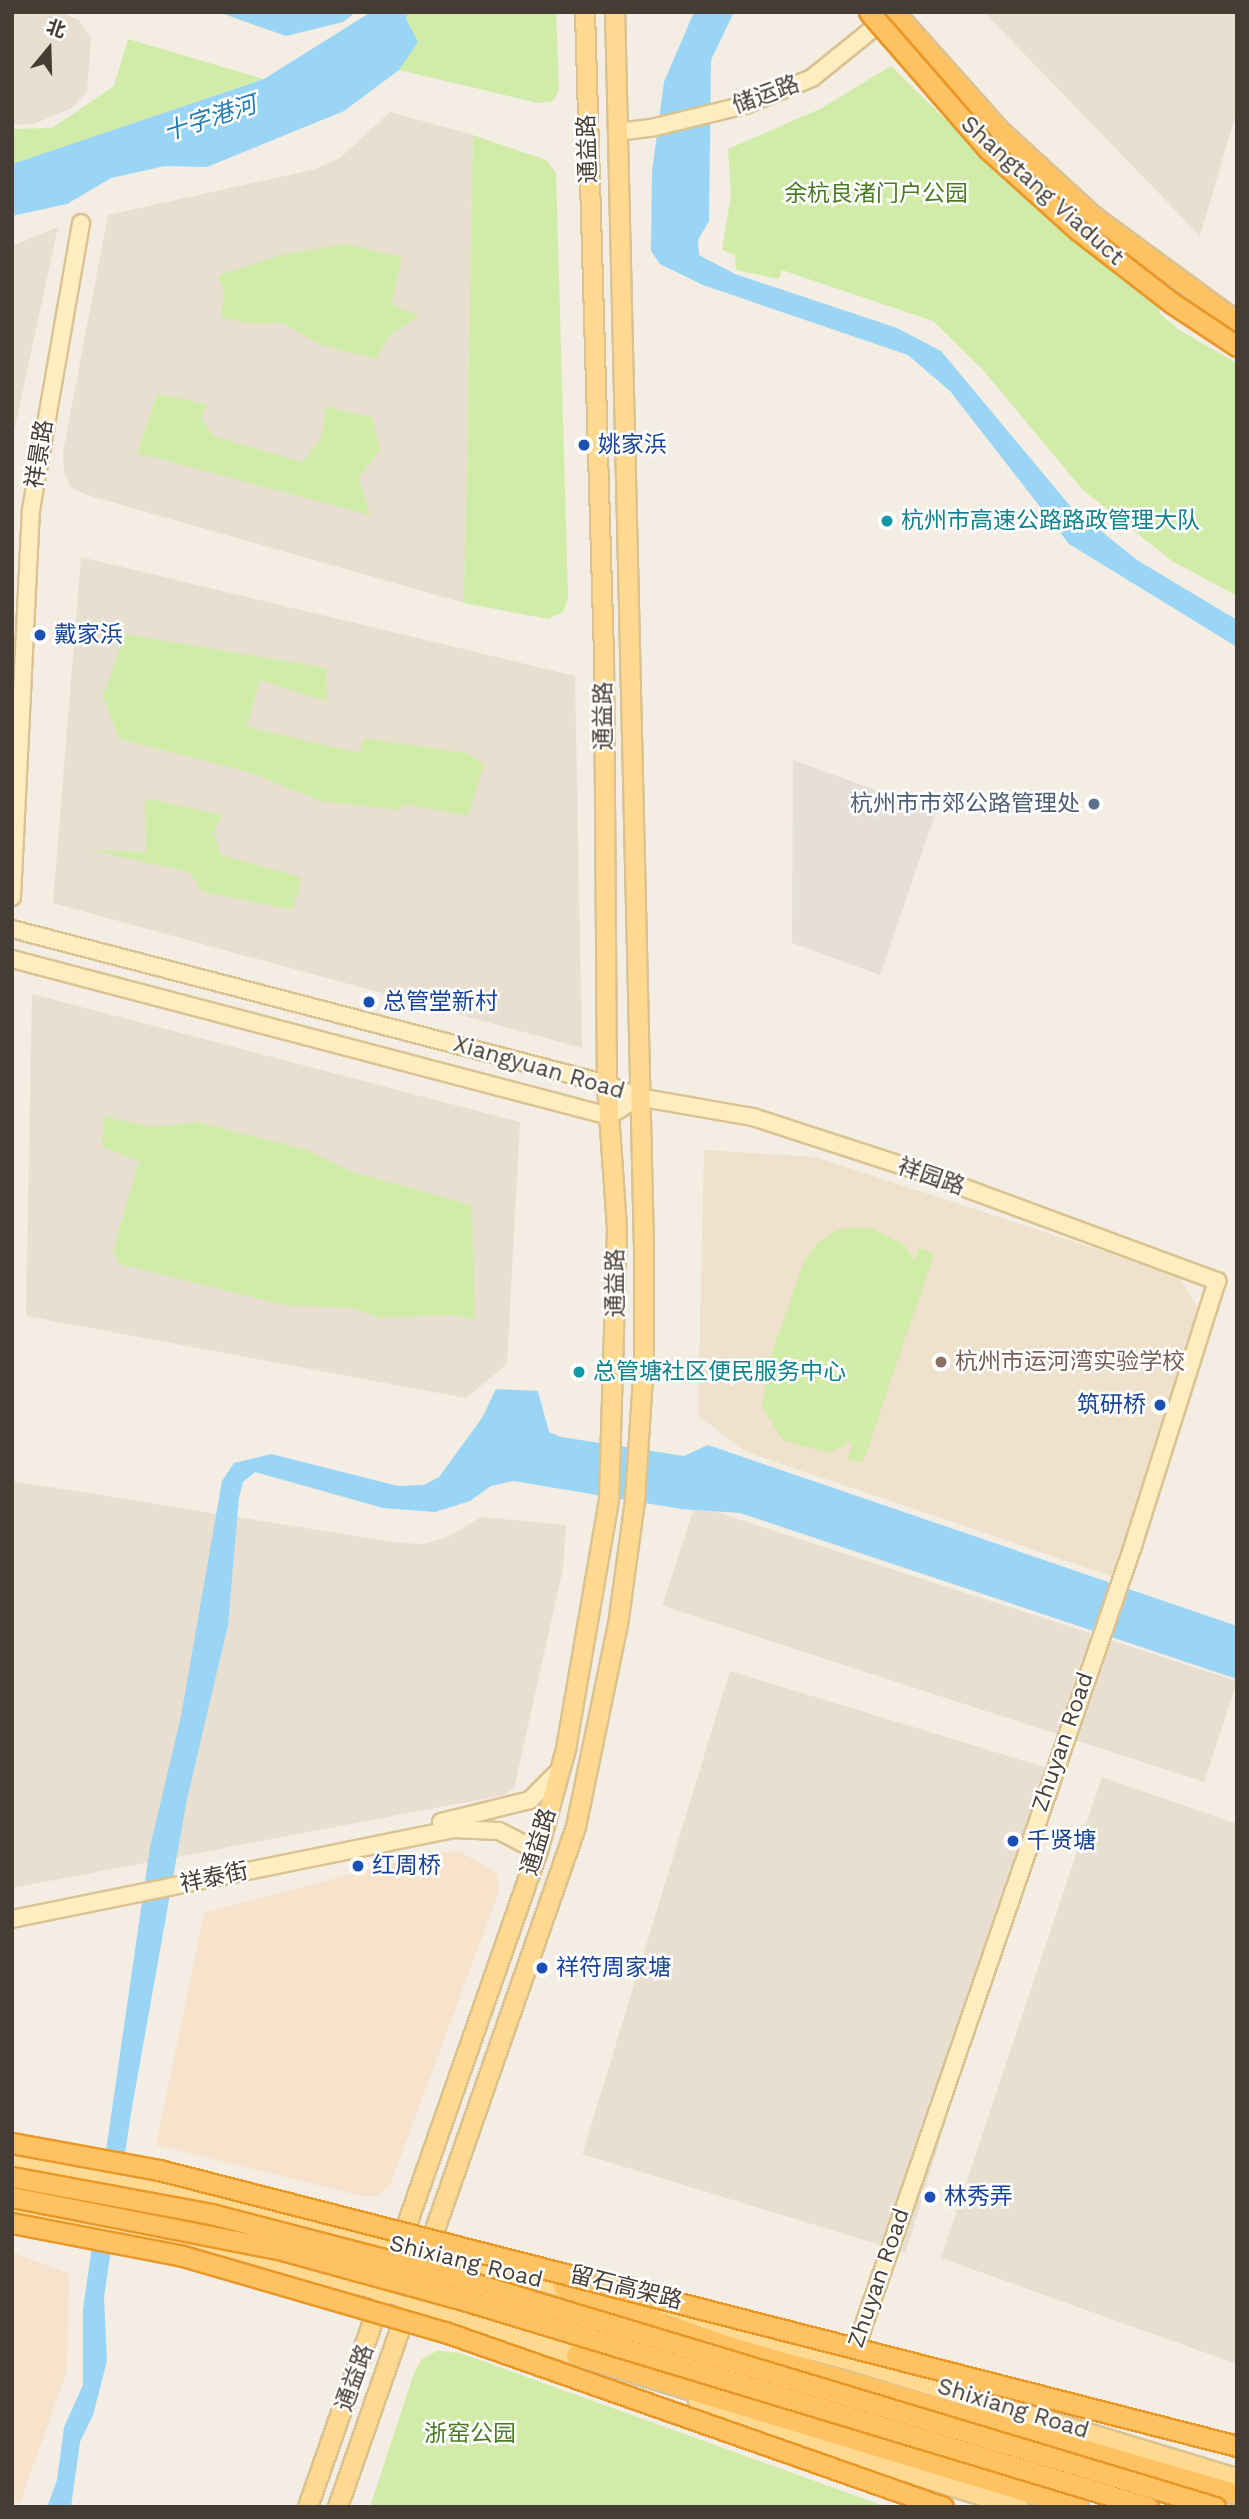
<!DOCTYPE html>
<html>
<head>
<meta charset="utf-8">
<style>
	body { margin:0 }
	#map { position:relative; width:1249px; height:2519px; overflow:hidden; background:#f3ede3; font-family:"Work Sans","Noto Sans SC",sans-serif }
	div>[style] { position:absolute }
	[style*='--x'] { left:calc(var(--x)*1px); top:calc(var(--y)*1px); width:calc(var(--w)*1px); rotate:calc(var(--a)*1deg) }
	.residential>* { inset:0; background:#e8dfd1; transform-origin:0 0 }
	.commercial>* { inset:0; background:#f7e3cc }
	.industrial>* { inset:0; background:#e5dfd8 }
	.education>* { inset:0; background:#eee2cc }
	.green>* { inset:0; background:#d1eba8 }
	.water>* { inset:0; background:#9ad5f6 }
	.roads { filter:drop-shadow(2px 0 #dac291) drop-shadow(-2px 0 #dac291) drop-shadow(0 2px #dac291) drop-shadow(0 -2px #dac291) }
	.secondary>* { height:16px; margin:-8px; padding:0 8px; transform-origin:8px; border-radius:8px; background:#ffedc1 }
	.primary>* { height:18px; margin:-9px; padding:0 9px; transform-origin:9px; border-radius:9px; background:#ffd990 }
	.highway>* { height:19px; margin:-9.5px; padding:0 9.5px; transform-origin:9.5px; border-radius:9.5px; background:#ffc262 }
	.bridges { filter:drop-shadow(2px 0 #e99727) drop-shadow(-2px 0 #e99727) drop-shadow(0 2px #e99727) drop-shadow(0 -2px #e99727) }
	.highway-bridge>* { height:19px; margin:-9.5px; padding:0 9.5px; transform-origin:9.5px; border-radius:9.5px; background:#ffc262 }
	.dots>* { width:19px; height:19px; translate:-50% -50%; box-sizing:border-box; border:4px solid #fff; border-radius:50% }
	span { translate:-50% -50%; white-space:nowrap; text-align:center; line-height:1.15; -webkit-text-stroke:5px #fff; paint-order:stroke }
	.street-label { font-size:23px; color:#453d33 }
	.park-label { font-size:23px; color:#497b22 }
	.transit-label { font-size:23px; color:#164399 }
	.left { translate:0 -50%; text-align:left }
	.right { translate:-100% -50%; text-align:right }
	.culture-label { font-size:23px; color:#0d838f }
	.service-label { font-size:23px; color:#4e5e75 }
	.education-label { font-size:23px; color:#785e54 }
	.water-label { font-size:24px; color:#237db1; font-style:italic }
	.frame { position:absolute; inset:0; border:14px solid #453d33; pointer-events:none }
	.north { position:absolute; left:14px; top:14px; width:70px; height:70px; -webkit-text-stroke:5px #fff; paint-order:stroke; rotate:19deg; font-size:19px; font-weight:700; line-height:28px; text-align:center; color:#453d33 }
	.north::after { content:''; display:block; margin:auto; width:24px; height:32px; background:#453d33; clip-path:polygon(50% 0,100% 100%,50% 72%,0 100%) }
</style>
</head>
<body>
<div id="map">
	<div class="residential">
		<div style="clip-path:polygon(12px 12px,59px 12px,79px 20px,91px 39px,87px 91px,72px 108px,34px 124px,12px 125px)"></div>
		<div style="clip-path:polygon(984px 12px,1237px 12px,1237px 110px,1200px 236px)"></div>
		<div style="clip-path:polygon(390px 112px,473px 135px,464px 603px,87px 495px,71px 487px,64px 472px,63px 452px,108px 215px,312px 170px,340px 158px)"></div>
		<div style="clip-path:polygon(58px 227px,12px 441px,12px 246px)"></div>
		<div style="clip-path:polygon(81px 557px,575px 676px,582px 1048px,53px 903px)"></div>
		<div style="clip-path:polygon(32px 994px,520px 1122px,507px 1364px,466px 1398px,26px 1316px)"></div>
		<div style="clip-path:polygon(12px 1481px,399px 1543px,424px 1544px,448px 1537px,481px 1517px,566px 1525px,563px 1568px,514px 1788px,504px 1795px,12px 1888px)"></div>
		<div style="left:695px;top:1505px;width:570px;height:106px;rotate:18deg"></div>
		<div style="left:730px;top:1671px;width:338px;height:505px;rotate:17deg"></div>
		<div style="clip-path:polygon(1102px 1777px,1237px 1824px,1237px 2364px,941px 2258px)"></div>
	</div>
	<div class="commercial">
		<div style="clip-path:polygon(459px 1851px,497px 1873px,499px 1892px,390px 2185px,378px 2196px,361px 2196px,156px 2145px,204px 1913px,431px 1853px)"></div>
		<div style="clip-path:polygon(12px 2252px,69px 2274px,67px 2371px,20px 2503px,12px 2502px)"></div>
	</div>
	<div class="industrial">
		<div style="clip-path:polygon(793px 760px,936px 812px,880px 975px,792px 943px)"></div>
	</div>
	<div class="education">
		<div style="clip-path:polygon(704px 1150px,815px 1157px,1179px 1276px,1199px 1310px,1114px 1577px,744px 1451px,698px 1415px)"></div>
	</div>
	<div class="green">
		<div style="clip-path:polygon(405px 12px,556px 12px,559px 90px,553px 101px,538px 103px,399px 70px,414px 46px,401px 21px)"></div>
		<div style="clip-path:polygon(128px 39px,264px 79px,12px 164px,12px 129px,52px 128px,114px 86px)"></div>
		<div style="clip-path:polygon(891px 66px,1041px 213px,1162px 306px,1159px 313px,1179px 330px,1237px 363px,1237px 596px,1172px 561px,1082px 489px,983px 370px,933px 321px,782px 270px,779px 279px,736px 270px,735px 255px,722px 250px,731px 195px,728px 149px,820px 109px)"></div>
		<div style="clip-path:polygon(473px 135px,546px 160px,556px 173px,568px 598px,563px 612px,548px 619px,464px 603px)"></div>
		<div style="clip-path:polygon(345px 244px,402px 257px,392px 304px,419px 316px,390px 335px,376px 359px,321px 345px,282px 323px,251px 324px,221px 317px,224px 290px,217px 276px,281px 255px)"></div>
		<div style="clip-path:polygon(157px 394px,207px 404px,201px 417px,213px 436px,302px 462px,321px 438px,326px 407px,372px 417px,380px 450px,359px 478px,370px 515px,137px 453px)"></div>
		<div style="clip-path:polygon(125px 634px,326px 668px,327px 702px,260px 680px,247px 727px,360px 753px,363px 738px,467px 753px,484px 764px,468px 816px,405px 804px,398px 810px,320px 801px,245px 771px,119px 739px,103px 696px)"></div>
		<div style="clip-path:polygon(145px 798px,222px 815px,214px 832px,221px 855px,301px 877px,293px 910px,203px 892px,189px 872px,91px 850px,146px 852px)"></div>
		<div style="clip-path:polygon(104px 1116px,152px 1127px,198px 1122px,307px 1150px,352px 1172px,472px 1205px,475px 1319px,450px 1315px,380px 1318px,352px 1308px,284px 1305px,119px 1264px,113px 1250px,139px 1161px,102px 1147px)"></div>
		<div style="clip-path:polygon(869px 1227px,905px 1245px,914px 1262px,919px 1248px,934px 1253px,863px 1463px,847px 1458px,853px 1441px,828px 1453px,783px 1440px,762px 1407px,768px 1365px,803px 1263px,819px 1241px,840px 1229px)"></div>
		<div style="clip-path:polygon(437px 2351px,460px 2353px,887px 2507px,370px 2507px,414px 2373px,422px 2359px)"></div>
	</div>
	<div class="water">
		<div style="clip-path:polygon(218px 12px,356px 12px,343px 22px,286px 36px)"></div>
		<div style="clip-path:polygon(371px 12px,408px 12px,406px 19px,418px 42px,399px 70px,344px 111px,207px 167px,165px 166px,111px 178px,67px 204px,12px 216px,12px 164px,264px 79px)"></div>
		<div style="clip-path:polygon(694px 12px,734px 12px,711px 60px,709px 221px,698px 240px,699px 255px,735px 274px,897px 328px,941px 351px,1071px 507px,1137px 560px,1237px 620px,1237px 647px,1069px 544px,950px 391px,908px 355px,703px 285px,660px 264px,651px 251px,652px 172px,664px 82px)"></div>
		<div style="clip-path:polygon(496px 1389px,538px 1391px,549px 1432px,561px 1437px,684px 1456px,708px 1445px,1237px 1626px,1237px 1679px,740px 1513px,681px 1509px,513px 1481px,491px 1486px,470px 1501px,435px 1512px,383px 1508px,255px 1472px,243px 1482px,239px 1497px,228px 1625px,187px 1799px,131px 2113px,104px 2297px,107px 2361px,93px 2415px,80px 2442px,71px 2507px,47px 2507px,57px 2480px,64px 2427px,83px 2385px,83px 2309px,150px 1847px,181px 1716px,222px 1481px,234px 1463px,271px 1454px,398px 1486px,424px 1485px,439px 1477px,482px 1418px)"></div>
	</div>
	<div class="roads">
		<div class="secondary">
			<div style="--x:617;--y:132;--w:38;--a:-7"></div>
			<div style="--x:655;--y:127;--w:93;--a:-13.7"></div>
			<div style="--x:745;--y:105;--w:72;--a:-21.9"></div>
			<div style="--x:812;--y:78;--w:95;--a:-39"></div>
			<div style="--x:12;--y:897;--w:387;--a:-87.2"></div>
			<div style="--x:31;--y:510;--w:291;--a:-80.1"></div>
			<div style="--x:12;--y:929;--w:615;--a:14.6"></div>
			<div style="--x:607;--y:1084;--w:34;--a:23"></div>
			<div style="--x:638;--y:1097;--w:117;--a:9.9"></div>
			<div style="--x:753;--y:1117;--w:175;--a:18"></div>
			<div style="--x:919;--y:1171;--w:318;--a:20.3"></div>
			<div style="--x:1217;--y:1281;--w:275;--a:107.6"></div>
			<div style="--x:1134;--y:1543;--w:863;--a:109.06"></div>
			<div style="--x:12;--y:959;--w:617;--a:14.73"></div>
			<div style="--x:609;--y:1116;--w:35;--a:-33"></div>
			<div style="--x:441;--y:1822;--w:92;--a:-13.9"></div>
			<div style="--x:530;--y:1800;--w:40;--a:-45"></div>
			<div style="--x:12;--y:1919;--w:450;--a:-11.5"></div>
			<div style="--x:453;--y:1829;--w:46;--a:2.5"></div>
			<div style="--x:499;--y:1831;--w:44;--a:27.1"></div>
		</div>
		<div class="primary">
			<div style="--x:12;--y:2160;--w:244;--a:11.4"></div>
			<div style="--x:251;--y:2208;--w:334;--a:14.2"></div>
			<div style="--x:12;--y:2207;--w:229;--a:11.8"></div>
			<div style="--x:236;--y:2254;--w:155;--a:14.2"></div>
			<div style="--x:386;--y:2292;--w:212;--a:18.4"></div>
			<div style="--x:639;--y:2306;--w:219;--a:14.5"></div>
			<div style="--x:851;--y:2361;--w:403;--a:16.9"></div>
			<div style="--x:698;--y:2401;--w:124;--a:20.3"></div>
			<div style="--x:814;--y:2444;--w:214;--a:17.1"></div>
			<div style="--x:308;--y:2507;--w:695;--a:-70.68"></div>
			<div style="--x:538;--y:1851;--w:106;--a:-74.6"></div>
			<div style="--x:566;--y:1749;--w:253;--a:-80.2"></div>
			<div style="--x:609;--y:1500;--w:272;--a:-88.3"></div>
			<div style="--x:617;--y:1228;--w:144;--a:-94"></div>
			<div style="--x:607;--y:1084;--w:428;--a:-90.4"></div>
			<div style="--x:604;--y:656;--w:644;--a:-91.69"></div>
			<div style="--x:338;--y:2507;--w:720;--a:-70.71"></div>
			<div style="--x:576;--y:1827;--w:206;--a:-78.3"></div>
			<div style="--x:618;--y:1625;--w:125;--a:-82.2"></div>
			<div style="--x:635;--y:1501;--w:141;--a:-86.3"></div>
			<div style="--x:644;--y:1360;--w:112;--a:-90"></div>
			<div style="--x:644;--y:1248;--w:1236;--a:-91.34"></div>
		</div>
		<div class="highway">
			<div style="--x:894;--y:12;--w:159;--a:48.3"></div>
			<div style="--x:1000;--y:131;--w:127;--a:42.5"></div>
			<div style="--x:1094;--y:217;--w:177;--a:36.3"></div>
			<div style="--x:563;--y:2287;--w:172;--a:19.7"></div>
			<div style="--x:725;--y:2345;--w:533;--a:16.23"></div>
			<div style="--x:576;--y:2355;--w:525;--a:16.85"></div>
		</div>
	</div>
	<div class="bridges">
		<div class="highway-bridge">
			<div style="--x:869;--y:12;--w:181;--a:49"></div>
			<div style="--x:988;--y:149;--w:121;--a:42"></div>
			<div style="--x:1078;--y:230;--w:119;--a:37.8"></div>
			<div style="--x:1172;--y:303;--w:78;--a:33.5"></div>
			<div style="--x:12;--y:2143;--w:149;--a:10.4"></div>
			<div style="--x:159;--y:2170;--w:1113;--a:14.36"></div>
			<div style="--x:12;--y:2177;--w:202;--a:10.5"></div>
			<div style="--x:211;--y:2214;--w:257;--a:14.6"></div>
			<div style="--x:460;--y:2279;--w:789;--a:16.8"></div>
			<div style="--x:12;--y:2197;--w:279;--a:11.1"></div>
			<div style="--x:286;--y:2251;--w:177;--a:15.4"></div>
			<div style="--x:457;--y:2298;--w:722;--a:16.83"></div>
			<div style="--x:12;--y:2223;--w:174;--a:10.9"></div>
			<div style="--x:183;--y:2256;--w:273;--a:16.2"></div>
			<div style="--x:445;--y:2332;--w:528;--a:19.36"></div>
		</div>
	</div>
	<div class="dots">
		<div style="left:584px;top:445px;background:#1a4fb4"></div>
		<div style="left:887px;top:521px;background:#0f9aa8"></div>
		<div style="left:40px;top:635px;background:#1a4fb4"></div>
		<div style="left:1094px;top:804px;background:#5c6f8a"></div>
		<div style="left:369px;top:1002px;background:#1a4fb4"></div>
		<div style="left:941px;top:1362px;background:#8d6e63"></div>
		<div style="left:579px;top:1372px;background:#0f9aa8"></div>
		<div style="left:1160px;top:1405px;background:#1a4fb4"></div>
		<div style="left:1013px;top:1841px;background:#1a4fb4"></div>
		<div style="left:358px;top:1866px;background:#1a4fb4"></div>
		<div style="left:542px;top:1968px;background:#1a4fb4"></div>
		<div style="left:930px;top:2197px;background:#1a4fb4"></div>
	</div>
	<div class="street-label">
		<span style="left:766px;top:95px;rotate:-20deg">储运路</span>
		<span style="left:588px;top:149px;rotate:-92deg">通益路</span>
		<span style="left:1042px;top:191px;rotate:42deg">Shangtang Viaduct</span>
		<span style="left:40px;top:454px;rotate:-81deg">祥景路</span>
		<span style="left:604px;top:716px;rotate:-90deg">通益路</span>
		<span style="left:539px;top:1068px;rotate:16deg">Xiangyuan Road</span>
		<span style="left:931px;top:1177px;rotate:19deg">祥园路</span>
		<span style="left:616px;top:1283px;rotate:-90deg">通益路</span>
		<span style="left:1063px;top:1742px;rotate:-71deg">Zhuyan Road</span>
		<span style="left:539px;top:1842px;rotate:-73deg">通益路</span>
		<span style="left:214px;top:1878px;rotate:-12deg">祥泰街</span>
		<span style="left:466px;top:2262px;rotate:14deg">Shixiang Road</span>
		<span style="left:879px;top:2278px;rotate:-71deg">Zhuyan Road</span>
		<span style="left:626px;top:2288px;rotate:14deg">留石高架路</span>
		<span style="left:355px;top:2378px;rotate:-70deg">通益路</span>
		<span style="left:1013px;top:2409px;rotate:17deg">Shixiang Road</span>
	</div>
	<div class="park-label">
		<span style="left:876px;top:194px">余杭良渚门户公园</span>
		<span style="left:470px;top:2434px">浙窑公园</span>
	</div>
	<div class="transit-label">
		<span class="left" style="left:598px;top:445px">姚家浜</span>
		<span class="left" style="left:54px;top:635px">戴家浜</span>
		<span class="left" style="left:383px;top:1002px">总管堂新村</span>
		<span class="right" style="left:1146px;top:1405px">筑研桥</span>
		<span class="left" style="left:1027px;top:1841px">千贤塘</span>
		<span class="left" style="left:372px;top:1866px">红周桥</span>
		<span class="left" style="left:556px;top:1968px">祥符周家塘</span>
		<span class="left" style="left:944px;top:2197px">林秀弄</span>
	</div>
	<div class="culture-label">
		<span class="left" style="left:901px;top:521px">杭州市高速公路路政管理大队</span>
		<span class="left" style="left:593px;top:1372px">总管塘社区便民服务中心</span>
	</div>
	<div class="service-label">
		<span class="right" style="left:1080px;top:804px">杭州市市郊公路管理处</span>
	</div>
	<div class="education-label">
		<span class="left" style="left:955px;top:1362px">杭州市运河湾实验学校</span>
	</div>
	<div class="water-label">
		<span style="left:210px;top:119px;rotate:-18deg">十字港河</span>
	</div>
	<div class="frame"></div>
	<div class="north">北</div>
</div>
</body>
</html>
